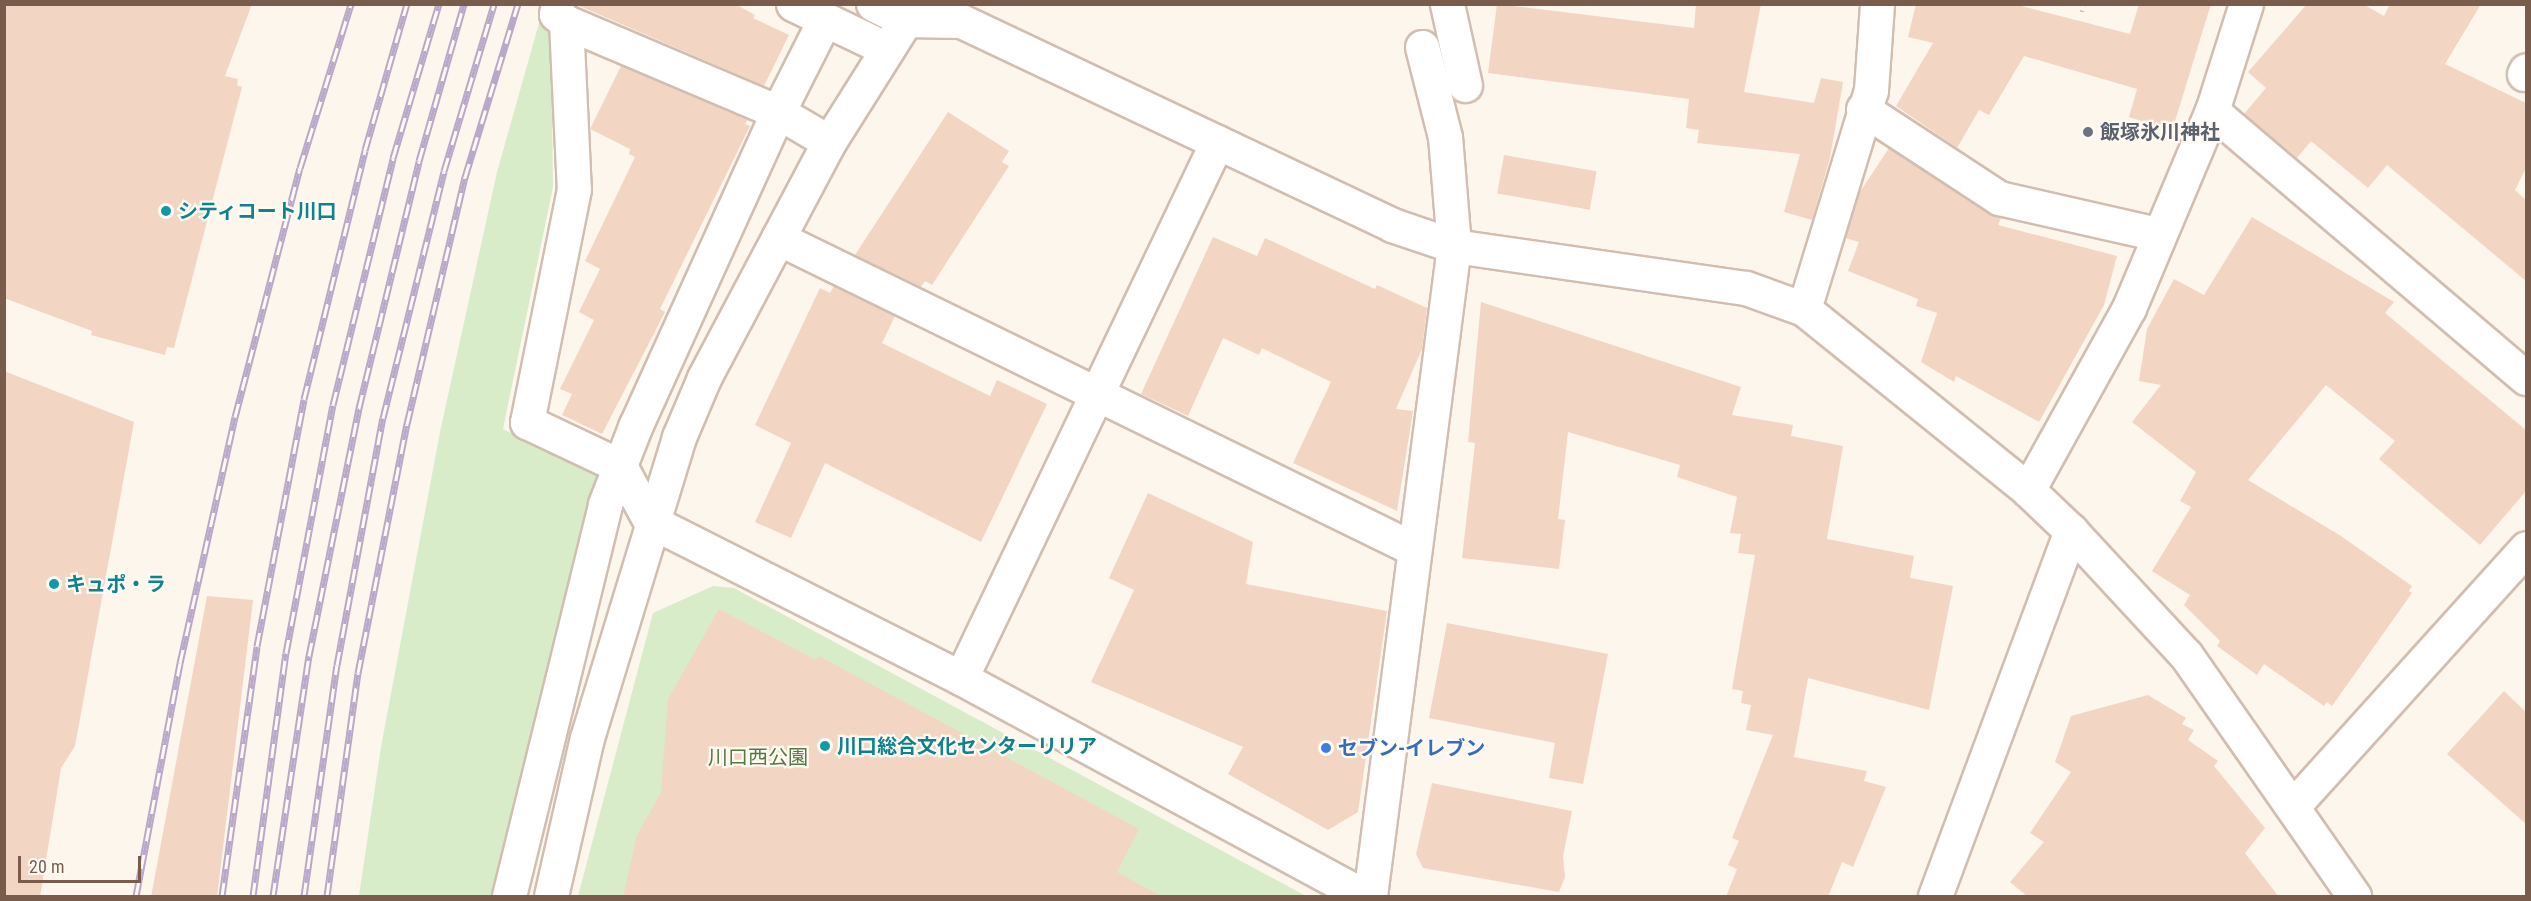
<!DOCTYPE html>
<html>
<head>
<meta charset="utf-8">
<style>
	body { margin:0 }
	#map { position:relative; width:2531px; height:901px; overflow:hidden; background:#fdf6ec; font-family:"Roboto Condensed","Noto Sans JP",sans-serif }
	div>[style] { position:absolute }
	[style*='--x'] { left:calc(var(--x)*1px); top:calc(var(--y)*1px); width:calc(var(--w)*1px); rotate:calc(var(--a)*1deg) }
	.green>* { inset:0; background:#d8ecc9 }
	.building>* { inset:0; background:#f3d5c3; transform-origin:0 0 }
	.path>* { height:4px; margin-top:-2px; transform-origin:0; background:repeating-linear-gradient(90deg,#d9b8a5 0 1.5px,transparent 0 6px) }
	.roads { filter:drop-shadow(2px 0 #d1beb0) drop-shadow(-2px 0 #d1beb0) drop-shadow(0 2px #d1beb0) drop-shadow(0 -2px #d1beb0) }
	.minor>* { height:33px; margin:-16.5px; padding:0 16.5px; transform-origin:16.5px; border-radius:16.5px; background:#fff }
	.rail>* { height:7px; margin-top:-3.5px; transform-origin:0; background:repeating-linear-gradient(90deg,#fffaf3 0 14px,#b9a8c9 0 28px); box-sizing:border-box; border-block:2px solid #b9a8c9 }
	.dots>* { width:16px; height:16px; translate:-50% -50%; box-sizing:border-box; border:3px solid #fffaf3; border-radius:50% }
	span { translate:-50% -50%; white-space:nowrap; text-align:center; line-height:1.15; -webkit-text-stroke:4.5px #fffaf3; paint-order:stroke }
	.worship-label { font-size:20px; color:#5b616d; font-weight:700 }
	.left { translate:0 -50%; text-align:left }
	.culture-label { font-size:20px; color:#0d838f; font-weight:700 }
	.shop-label { font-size:20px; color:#366cbe; font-weight:700 }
	.park-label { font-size:20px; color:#537a41 }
	.frame { position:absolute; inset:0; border:6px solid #7a5c4d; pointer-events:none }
	.scale { position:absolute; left:18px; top:856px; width:123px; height:27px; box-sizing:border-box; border:3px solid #7a5c4d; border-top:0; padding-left:8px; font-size:18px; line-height:21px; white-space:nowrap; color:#7a5c4d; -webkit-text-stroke:4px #fffaf3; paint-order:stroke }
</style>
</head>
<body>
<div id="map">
	<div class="green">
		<div style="clip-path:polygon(541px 16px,551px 26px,553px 187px,503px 429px,603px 478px,533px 726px,493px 896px,359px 896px,381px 747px,440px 432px,497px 172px)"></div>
		<div style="clip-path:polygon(713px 586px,734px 588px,1306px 896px,578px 896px,653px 613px)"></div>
	</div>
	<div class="building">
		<div style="clip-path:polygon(4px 4px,252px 4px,225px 76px,238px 79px,237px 85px,242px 87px,174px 348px,167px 347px,165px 355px,91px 335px,92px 331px,4px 298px)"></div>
		<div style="clip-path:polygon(575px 4px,735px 4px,755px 15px,753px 18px,789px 35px,764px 86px)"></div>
		<div style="clip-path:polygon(1497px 4px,1694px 28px,1696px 4px,1761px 4px,1744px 92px,1814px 103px,1821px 78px,1843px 82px,1830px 158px,1812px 220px,1784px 212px,1800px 154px,1697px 143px,1699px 130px,1686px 128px,1689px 99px,1488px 73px)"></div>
		<div style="clip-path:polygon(1916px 4px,2014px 4px,2130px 34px,2139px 4px,2211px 4px,2172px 131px,2129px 117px,2137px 89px,2024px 56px,1989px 115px,1979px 110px,1957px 148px,1896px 106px,1933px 43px,1908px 37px)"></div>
		<div style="clip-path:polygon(2307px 4px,2363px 4px,2384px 16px,2390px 4px,2481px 4px,2445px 64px,2526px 103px,2526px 168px,2515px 190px,2526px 200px,2526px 281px,2387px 165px,2368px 188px,2311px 141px,2297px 158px,2244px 114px,2266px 88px,2248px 72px)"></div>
		<div style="clip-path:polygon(621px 66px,748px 119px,745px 124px,750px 126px,660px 309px,665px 312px,602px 434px,562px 415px,572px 394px,560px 389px,594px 320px,579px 312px,600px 269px,585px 261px,635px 157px,629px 154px,630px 149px,590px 129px)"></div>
		<div style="clip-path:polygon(948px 112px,1009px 151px,1002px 162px,1009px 166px,932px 285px,925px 281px,921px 287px,855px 255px)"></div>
		<div style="clip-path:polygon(1889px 148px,2001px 218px,1998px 225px,2117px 256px,2104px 305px,2039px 422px,1956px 376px,1954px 382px,1921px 362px,1937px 313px,1916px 306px,1918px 299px,1848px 271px,1859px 242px,1845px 238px,1858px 195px)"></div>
		<div style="left:1504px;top:155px;width:94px;height:39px;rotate:10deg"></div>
		<div style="clip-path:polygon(2252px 217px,2394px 302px,2385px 313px,2526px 430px,2526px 491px,2480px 545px,2379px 459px,2395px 441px,2326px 385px,2248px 480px,2341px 536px,2412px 586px,2409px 591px,2412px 593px,2332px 706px,2327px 702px,2324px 706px,2264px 664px,2257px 675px,2217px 646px,2220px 641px,2184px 605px,2190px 595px,2152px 571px,2191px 507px,2180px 501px,2196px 472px,2132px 422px,2161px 385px,2139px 381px,2147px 329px,2174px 279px,2204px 295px)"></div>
		<div style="clip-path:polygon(1213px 237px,1257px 256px,1265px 238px,1375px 289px,1377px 285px,1427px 308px,1422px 349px,1396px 409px,1413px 411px,1397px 511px,1293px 463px,1331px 382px,1262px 348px,1259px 355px,1223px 338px,1188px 416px,1141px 394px)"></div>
		<div style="clip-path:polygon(834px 286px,895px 316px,882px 343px,990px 396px,997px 380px,1047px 404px,981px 542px,825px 463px,791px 538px,755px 522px,791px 443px,755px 425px,820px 288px,830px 293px)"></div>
		<div style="clip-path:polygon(1481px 302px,1741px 387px,1732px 415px,1793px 425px,1791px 436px,1843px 446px,1827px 539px,1914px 556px,1910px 578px,1953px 586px,1929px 710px,1808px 678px,1794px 757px,1867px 771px,1864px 781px,1886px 787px,1853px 867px,1842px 862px,1828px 897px,1726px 897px,1737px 869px,1728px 865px,1739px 841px,1732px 838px,1773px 735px,1746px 730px,1751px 705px,1741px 703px,1743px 691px,1732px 689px,1755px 555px,1738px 553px,1741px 534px,1730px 533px,1737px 497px,1677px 477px,1680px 465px,1568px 432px,1558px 519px,1565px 520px,1559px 569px,1462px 558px,1475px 443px,1468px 442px)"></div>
		<div style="clip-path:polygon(4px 371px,134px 422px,75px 746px,61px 768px,40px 897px,4px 897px)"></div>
		<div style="clip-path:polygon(1148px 493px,1253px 542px,1246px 584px,1387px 611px,1358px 812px,1328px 830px,1228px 774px,1243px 747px,1091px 682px,1134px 590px,1109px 578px)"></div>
		<div style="clip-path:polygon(207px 596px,253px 600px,217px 897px,151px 897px)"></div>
		<div style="clip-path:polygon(719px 609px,816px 660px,819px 656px,1139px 829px,1117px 872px,1162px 897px,623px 897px,637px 835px,661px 792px,668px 699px)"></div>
		<div style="clip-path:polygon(1447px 623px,1608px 654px,1583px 784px,1549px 778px,1555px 743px,1429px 718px)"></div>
		<div style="clip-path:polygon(2504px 691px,2526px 712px,2526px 824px,2447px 754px)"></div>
		<div style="clip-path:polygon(2148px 695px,2186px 718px,2182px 724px,2194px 730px,2188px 740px,2218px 761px,2214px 766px,2265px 828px,2245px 853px,2279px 897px,2028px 897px,2010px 882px,2044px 842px,2030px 833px,2071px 772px,2055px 762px,2071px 716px)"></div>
		<div style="clip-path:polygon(1432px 783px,1572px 811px,1563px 856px,1565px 877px,1559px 892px,1423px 868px,1416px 854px)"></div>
	</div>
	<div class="path">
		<div style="--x:2082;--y:12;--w:8;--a:-76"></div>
	</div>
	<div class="roads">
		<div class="minor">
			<div style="--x:793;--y:4;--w:102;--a:25.6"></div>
			<div style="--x:873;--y:4;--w:35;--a:27"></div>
			<div style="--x:904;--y:20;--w:57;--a:1"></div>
			<div style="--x:961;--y:21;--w:477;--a:25.3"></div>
			<div style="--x:1392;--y:225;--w:65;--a:18.7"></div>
			<div style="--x:1454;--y:246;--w:295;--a:8.2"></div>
			<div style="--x:1746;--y:288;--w:62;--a:19.9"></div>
			<div style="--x:1804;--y:309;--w:288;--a:38.9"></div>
			<div style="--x:2028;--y:490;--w:59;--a:43.6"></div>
			<div style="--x:2071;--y:531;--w:169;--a:47.2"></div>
			<div style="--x:2186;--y:655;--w:294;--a:55.1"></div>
			<div style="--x:1447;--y:4;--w:83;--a:77.5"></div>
			<div style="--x:557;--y:9;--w:5;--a:101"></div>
			<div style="--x:556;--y:14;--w:13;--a:39"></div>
			<div style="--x:566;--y:22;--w:230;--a:23"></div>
			<div style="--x:778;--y:112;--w:59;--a:30.5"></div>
			<div style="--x:566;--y:22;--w:167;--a:87.3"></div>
			<div style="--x:574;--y:189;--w:238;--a:101.4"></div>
			<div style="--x:527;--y:422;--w:103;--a:25.3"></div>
			<div style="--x:620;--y:466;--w:63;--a:61.4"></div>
			<div style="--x:650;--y:521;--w:348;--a:26.8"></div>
			<div style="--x:961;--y:678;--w:458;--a:28.4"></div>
			<div style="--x:2524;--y:74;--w:4;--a:-63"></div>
			<div style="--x:1863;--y:109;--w:163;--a:33.2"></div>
			<div style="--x:1999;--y:198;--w:163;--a:12.8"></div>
			<div style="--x:2212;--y:111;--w:412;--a:40.4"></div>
			<div style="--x:778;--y:238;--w:708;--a:26.06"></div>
			<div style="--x:1804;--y:309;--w:229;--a:-73"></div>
			<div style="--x:1871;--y:90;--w:86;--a:-86"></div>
			<div style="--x:2028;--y:490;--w:208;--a:-61"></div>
			<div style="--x:2129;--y:308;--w:214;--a:-67.2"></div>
			<div style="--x:2212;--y:111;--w:112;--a:-72.4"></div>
			<div style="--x:961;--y:678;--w:594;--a:-64.47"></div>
			<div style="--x:2294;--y:805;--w:346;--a:-47.9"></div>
			<div style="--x:509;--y:896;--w:404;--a:-76.2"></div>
			<div style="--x:605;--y:504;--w:83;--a:-68.7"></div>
			<div style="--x:635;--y:427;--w:346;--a:-65.6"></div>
			<div style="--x:778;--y:112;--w:102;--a:-63.2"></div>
			<div style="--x:551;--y:896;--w:162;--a:-77.2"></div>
			<div style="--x:587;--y:738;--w:315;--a:-73"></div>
			<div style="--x:679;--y:437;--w:64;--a:-67"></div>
			<div style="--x:704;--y:378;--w:267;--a:-62.1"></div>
			<div style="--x:829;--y:142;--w:163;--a:-57.8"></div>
			<div style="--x:1370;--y:896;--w:655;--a:-82.64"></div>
			<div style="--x:1454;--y:246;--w:109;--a:-94.7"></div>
			<div style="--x:1445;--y:137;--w:93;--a:-104.3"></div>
			<div style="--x:1935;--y:896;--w:390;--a:-69.6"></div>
		</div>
	</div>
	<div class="rail">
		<div style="--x:136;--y:896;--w:237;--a:-79.3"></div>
		<div style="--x:180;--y:663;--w:252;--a:-77.4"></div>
		<div style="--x:235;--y:417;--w:257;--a:-75.4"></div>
		<div style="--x:300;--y:168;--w:172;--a:-72.7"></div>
		<div style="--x:222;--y:896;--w:252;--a:-82"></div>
		<div style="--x:257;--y:646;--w:251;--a:-79.2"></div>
		<div style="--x:304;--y:399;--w:256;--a:-76.2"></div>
		<div style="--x:365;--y:150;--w:152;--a:-74"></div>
		<div style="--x:253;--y:896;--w:245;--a:-82.3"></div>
		<div style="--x:286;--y:653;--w:252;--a:-79.3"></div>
		<div style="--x:333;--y:405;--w:254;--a:-76.3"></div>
		<div style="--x:393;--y:158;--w:161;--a:-73.4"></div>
		<div style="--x:273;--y:896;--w:243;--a:-81.5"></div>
		<div style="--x:309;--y:656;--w:253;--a:-78.6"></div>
		<div style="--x:359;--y:408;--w:254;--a:-76.3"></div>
		<div style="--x:419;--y:161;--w:163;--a:-74"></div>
		<div style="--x:304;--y:896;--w:233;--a:-81.9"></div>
		<div style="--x:337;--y:665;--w:251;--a:-79.5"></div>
		<div style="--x:383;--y:418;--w:254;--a:-76.1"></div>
		<div style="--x:444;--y:171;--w:174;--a:-73.3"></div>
		<div style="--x:327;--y:896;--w:225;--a:-82.1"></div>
		<div style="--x:358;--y:673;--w:254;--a:-78.9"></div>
		<div style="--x:407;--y:424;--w:254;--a:-76.8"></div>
		<div style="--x:465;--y:177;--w:181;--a:-73"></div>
	</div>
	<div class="dots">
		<div style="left:2088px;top:132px;background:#6b7280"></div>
		<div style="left:166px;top:211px;background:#0f9aa8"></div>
		<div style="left:54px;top:584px;background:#0f9aa8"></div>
		<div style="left:825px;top:746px;background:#0f9aa8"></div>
		<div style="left:1326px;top:748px;background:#3f7fe0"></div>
	</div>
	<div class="worship-label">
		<span class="left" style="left:2100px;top:132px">飯塚氷川神社</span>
	</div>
	<div class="culture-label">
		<span class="left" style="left:178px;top:211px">シティコート川口</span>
		<span class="left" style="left:66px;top:584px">キュポ・ラ</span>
		<span class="left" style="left:837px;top:746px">川口総合文化センターリリア</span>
	</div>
	<div class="shop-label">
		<span class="left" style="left:1338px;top:748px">セブン-イレブン</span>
	</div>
	<div class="park-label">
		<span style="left:758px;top:757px">川口西公園</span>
	</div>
	<div class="frame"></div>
	<div class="scale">20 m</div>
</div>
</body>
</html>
